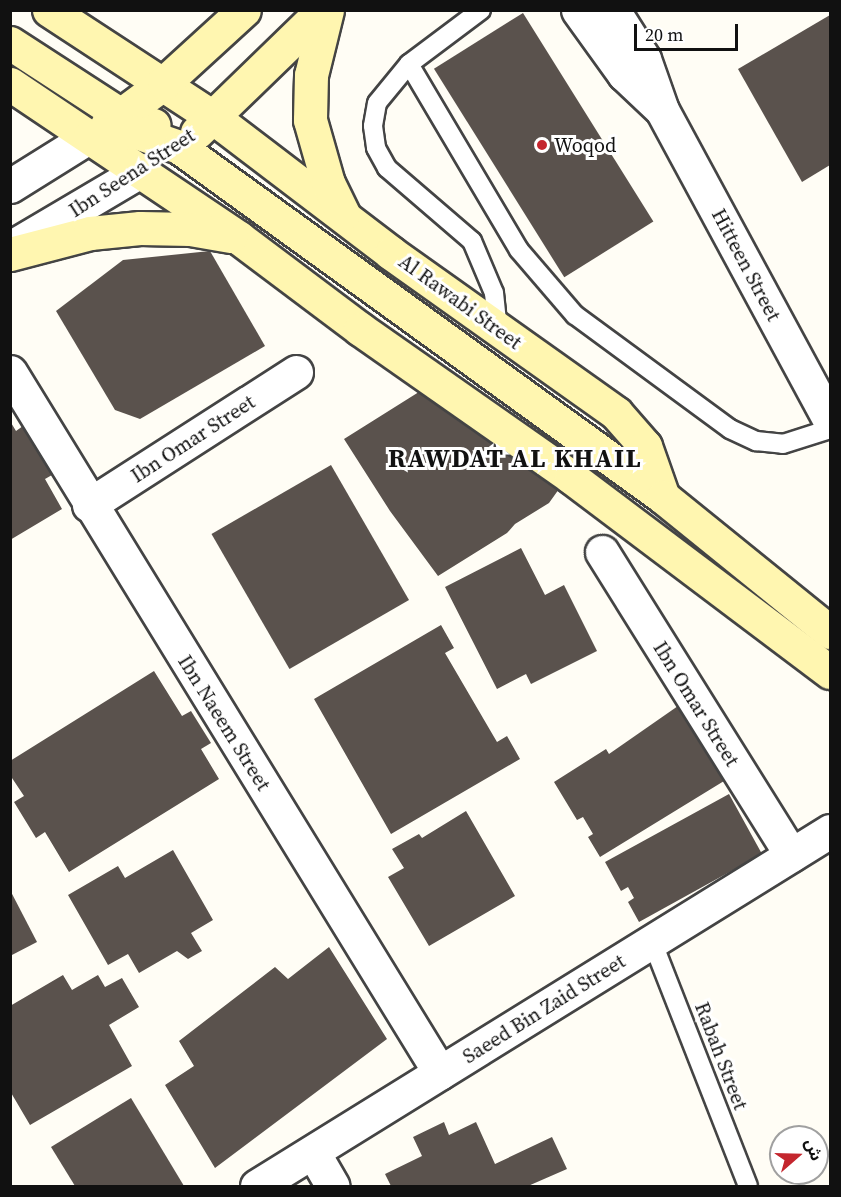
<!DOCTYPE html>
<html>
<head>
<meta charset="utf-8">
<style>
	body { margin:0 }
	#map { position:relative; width:841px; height:1197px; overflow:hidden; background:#fffdf5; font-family:"Source Serif 4","Noto Sans Arabic",serif }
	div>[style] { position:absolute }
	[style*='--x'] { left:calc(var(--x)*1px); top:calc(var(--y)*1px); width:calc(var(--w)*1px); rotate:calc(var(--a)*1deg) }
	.building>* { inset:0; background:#5a524d; transform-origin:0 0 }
	.roads { filter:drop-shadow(2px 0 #444) drop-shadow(-2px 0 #444) drop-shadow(0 2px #444) drop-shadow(0 -2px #444) }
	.lane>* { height:18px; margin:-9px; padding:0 9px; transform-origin:9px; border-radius:9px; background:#fff }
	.street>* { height:33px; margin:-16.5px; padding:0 16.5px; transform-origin:16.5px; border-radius:16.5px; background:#fff }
	.secondary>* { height:33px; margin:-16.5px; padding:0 16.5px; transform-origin:16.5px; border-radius:16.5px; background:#fff6b0 }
	.dots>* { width:16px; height:16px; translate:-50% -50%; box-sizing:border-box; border:3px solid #fff; border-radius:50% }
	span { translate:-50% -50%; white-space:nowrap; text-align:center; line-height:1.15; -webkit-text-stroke:6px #fff; paint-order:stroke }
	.poi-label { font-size:20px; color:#111 }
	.left { translate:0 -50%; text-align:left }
	.street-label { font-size:20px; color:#111 }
	.district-label { font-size:26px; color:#111; font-weight:700; letter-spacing:1.5px }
	.frame { position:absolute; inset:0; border:12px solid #111; pointer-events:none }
	.north { position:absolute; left:769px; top:1125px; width:60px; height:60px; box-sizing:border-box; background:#fff; border:2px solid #a0a0a0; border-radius:50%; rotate:70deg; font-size:16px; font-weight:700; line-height:24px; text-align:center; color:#111 }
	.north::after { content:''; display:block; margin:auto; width:21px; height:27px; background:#c4262e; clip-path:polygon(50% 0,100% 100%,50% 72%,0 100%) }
	.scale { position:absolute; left:634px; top:24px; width:104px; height:27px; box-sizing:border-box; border:3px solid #111; border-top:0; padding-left:8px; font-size:18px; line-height:21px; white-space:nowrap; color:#111; -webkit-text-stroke:4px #fff; paint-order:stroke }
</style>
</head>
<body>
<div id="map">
	<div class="building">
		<div style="left:523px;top:13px;width:246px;height:105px;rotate:58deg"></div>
		<div style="clip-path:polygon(830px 15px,830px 165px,802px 182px,738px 69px)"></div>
		<div style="clip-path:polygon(210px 251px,265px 346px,140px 419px,115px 410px,56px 311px,123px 260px)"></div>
		<div style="clip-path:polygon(430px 385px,559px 489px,549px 503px,515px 524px,507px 533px,438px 576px,390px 511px,344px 439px)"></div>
		<div style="clip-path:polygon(10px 421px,16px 431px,23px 426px,52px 475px,45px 479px,62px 509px,10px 540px)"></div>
		<div style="left:331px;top:465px;width:156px;height:138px;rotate:60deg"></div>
		<div style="clip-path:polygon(521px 548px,545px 595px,564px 585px,597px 651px,531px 684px,526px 674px,497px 689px,445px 587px)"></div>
		<div style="clip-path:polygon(441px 625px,454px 648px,445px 653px,497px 742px,507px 736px,520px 759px,391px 834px,314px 699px)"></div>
		<div style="clip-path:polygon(154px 671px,182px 716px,191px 711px,211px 743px,201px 749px,219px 779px,69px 872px,45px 832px,36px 838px,14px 802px,24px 796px,10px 775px,10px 761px)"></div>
		<div style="clip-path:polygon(678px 706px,724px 781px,600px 857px,588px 837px,593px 834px,583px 817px,577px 820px,554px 782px,606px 749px,609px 754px)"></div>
		<div style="clip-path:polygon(729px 794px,762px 854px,639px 922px,628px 902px,634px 898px,628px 887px,621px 891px,605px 862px)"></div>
		<div style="clip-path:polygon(466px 811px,515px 896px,429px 946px,388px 877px,404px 868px,392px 849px,419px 834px,422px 838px)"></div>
		<div style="clip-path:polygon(173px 850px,213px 920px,191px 933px,202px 951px,188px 959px,177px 951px,139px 973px,128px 954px,108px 965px,68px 895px,118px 866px,125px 878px)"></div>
		<div style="clip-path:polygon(10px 890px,37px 942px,10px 956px)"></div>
		<div style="clip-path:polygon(329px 947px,387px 1039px,215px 1168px,165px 1085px,194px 1066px,179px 1041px,275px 967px,288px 979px)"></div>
		<div style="clip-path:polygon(63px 975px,72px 990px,98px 975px,105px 987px,122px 978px,139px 1007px,109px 1025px,132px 1066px,30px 1125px,10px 1091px,10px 1006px)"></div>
		<div style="clip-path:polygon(131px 1098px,184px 1186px,75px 1186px,51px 1147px)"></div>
		<div style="clip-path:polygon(444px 1122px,449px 1135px,476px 1122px,495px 1164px,552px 1137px,567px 1169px,528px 1186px,391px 1186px,385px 1174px,422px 1156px,413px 1137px)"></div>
	</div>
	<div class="roads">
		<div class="lane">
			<div style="--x:481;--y:10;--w:90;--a:143.1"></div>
			<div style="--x:409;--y:64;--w:50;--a:129.4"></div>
			<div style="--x:377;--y:103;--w:23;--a:100"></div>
			<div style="--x:373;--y:126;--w:22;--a:82"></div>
			<div style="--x:376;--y:148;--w:23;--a:61"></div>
			<div style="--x:387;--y:168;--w:112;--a:40.7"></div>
			<div style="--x:472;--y:241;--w:56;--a:67.1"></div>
			<div style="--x:494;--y:293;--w:36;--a:84"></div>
			<div style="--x:409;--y:64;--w:216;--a:59.4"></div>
			<div style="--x:519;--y:250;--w:86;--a:49.3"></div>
			<div style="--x:575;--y:315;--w:192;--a:36.3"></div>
			<div style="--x:730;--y:429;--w:29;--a:25"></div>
			<div style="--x:756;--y:441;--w:27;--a:6"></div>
			<div style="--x:783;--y:444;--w:49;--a:-17.7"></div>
			<div style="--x:652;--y:941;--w:263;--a:68.6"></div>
		</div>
		<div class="street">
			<div style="--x:578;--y:10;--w:79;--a:54.3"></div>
			<div style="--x:624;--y:74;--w:48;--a:43.3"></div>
			<div style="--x:613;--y:10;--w:58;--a:57.7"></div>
			<div style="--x:644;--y:59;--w:54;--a:70.6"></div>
			<div style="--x:662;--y:110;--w:353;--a:61.6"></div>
			<div style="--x:10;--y:186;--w:94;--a:-32"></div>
			<div style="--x:10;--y:248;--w:153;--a:-30.6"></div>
			<div style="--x:10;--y:372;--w:822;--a:58.47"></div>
			<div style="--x:89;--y:505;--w:246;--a:-32.7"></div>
			<div style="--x:602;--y:552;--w:357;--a:58"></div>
			<div style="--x:313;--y:1152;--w:39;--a:60"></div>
			<div style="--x:257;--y:1186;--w:674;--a:-31.78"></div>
		</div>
		<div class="secondary">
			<div style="--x:49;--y:10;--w:197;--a:33.2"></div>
			<div style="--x:214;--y:118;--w:223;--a:37.3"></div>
			<div style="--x:391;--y:253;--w:276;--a:35.4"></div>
			<div style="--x:616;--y:413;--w:44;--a:48.7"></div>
			<div style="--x:645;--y:446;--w:54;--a:70.6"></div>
			<div style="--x:327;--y:10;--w:67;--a:103.8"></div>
			<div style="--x:311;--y:75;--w:45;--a:91.3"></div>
			<div style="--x:310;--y:120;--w:66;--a:74.1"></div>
			<div style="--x:328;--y:183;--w:34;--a:64"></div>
			<div style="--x:10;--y:43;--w:132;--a:33"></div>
			<div style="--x:121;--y:115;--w:34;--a:17"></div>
			<div style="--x:10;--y:84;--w:276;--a:33.9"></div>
			<div style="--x:239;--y:238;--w:151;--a:36.9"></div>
			<div style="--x:360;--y:329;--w:258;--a:35"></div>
			<div style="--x:571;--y:477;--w:324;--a:37"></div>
			<div style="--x:107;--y:125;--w:71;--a:-36.4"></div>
			<div style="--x:164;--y:83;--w:108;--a:-42.4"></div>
			<div style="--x:197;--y:132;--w:175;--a:-44.1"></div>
			<div style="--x:90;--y:136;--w:46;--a:-5"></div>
			<div style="--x:136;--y:132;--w:46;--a:19.2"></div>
			<div style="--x:179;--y:147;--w:597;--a:35.87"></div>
			<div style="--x:663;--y:497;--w:215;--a:39"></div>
			<div style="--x:10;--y:254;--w:83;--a:-14.7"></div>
			<div style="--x:90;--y:233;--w:50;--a:-5.7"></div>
			<div style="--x:140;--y:228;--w:50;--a:1.1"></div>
			<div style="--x:190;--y:229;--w:41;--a:9.9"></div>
		</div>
	</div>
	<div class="dots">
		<div style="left:542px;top:145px;background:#c4262e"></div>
	</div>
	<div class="poi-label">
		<span class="left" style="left:554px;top:145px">Woqod</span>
	</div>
	<div class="street-label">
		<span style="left:132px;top:173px;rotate:-33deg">Ibn Seena Street</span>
		<span style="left:746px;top:265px;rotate:62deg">Hitteen Street</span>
		<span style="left:460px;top:302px;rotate:36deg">Al Rawabi Street</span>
		<span style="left:193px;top:439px;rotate:-33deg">Ibn Omar Street</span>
		<span style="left:696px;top:704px;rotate:58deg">Ibn Omar Street</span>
		<span style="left:224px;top:723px;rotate:58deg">Ibn Naeem Street</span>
		<span style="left:544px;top:1009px;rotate:-32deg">Saeed Bin Zaid Street</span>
		<span style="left:721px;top:1056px;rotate:69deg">Rabah Street</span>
	</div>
	<div class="district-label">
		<span style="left:515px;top:459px">RAWDAT AL KHAIL</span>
	</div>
	<div class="frame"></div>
	<div class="north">ش</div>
	<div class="scale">20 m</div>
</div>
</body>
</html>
